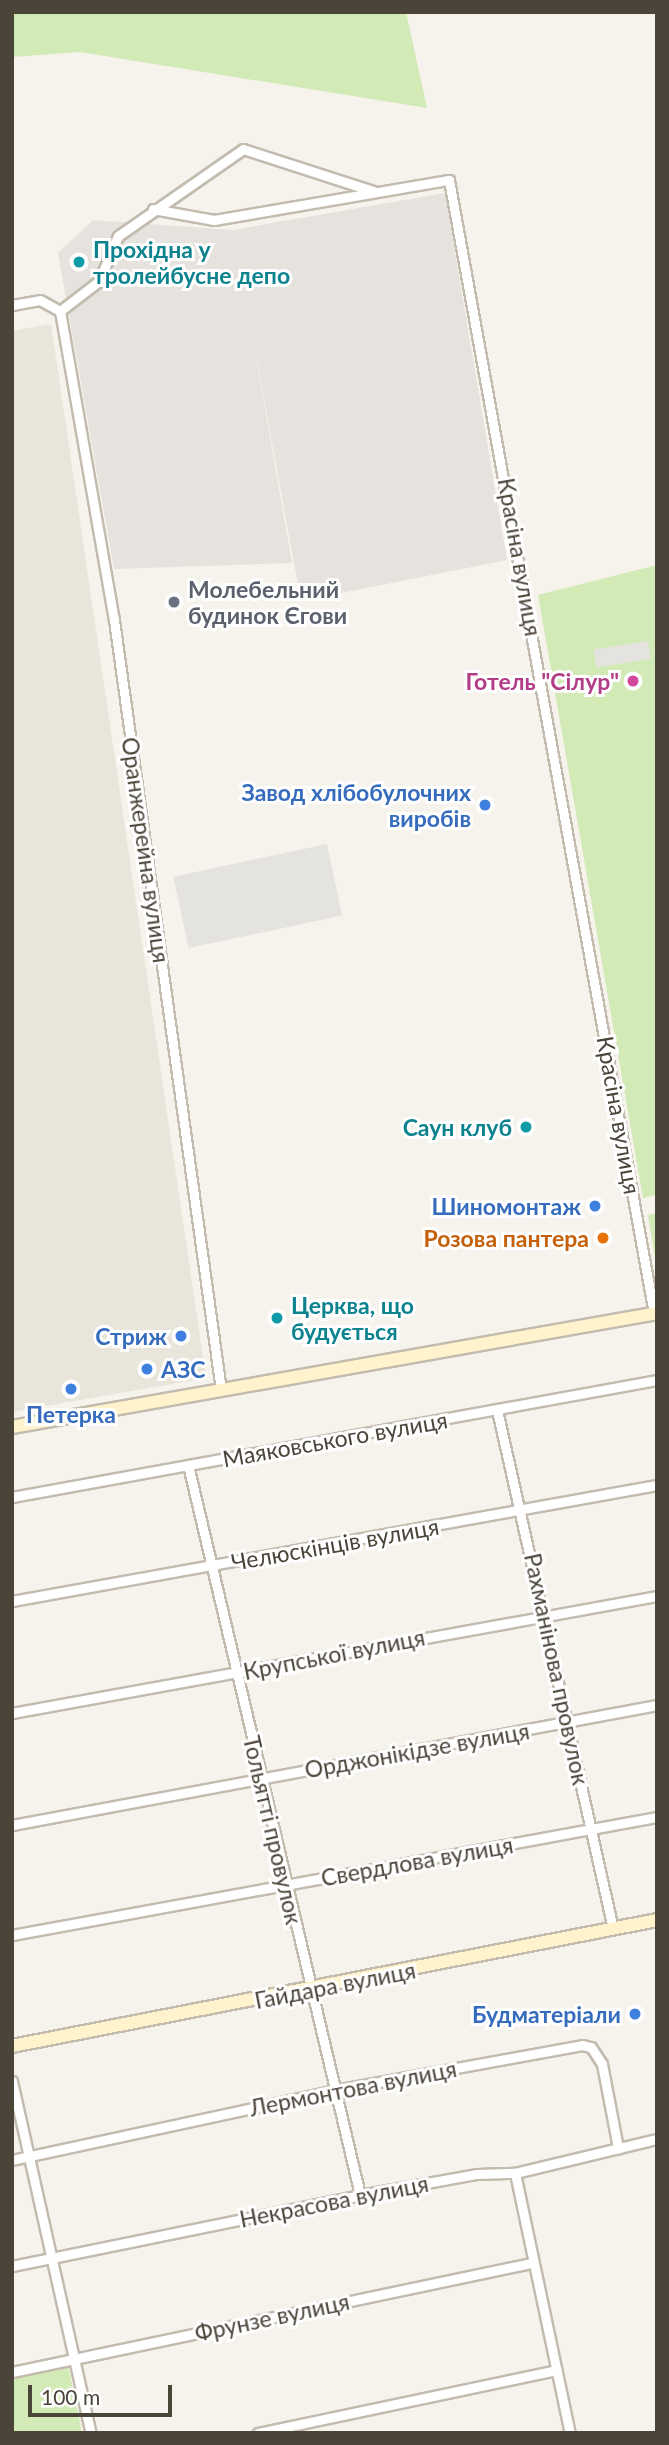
<!DOCTYPE html>
<html>
<head>
<meta charset="utf-8">
<style>
	body { margin:0 }
	#map { position:relative; width:669px; height:2445px; overflow:hidden; background:#f6f3ec; font-family:Lato,sans-serif }
	div>[style] { position:absolute }
	[style*='--x'] { left:calc(var(--x)*1px); top:calc(var(--y)*1px); width:calc(var(--w)*1px); rotate:calc(var(--a)*1deg) }
	.residential>* { inset:0; background:#eae5da }
	.industrial>* { inset:0; background:#e6e2dd }
	.green>* { inset:0; background:#d2eab5 }
	.parking>* { inset:0; background:#e5e3e0; transform-origin:0 0 }
	.roads { filter:drop-shadow(2px 0 #c2bbae) drop-shadow(-2px 0 #c2bbae) drop-shadow(0 2px #c2bbae) drop-shadow(0 -2px #c2bbae) }
	.street>* { height:9px; margin:-4.5px; padding:0 4.5px; transform-origin:4.5px; border-radius:4.5px; background:#fff }
	.secondary>* { height:12px; margin:-6px; padding:0 6px; transform-origin:6px; border-radius:6px; background:#fff3cd }
	.dots>* { width:19px; height:19px; translate:-50% -50%; box-sizing:border-box; border:4px solid #fff; border-radius:50% }
	span { translate:-50% -50%; white-space:nowrap; text-align:center; line-height:1.15; -webkit-text-stroke:6px #fff; paint-order:stroke }
	.culture-label { font-size:23px; color:#0d838f; font-weight:700 }
	.left { translate:0 -50%; text-align:left }
	.right { translate:-100% -50%; text-align:right }
	.street-label { font-size:23px; color:#4b4439 }
	.worship-label { font-size:23px; color:#5b616d; font-weight:700 }
	.hotel-label { font-size:23px; color:#b23c85; font-weight:700 }
	.shop-label { font-size:23px; color:#366cbe; font-weight:700 }
	.food-label { font-size:23px; color:#c56008; font-weight:700 }
	.frame { position:absolute; inset:0; border:14px solid #4b4439; pointer-events:none }
	.scale { position:absolute; left:28px; top:2385px; width:144px; height:32px; box-sizing:border-box; border:4px solid #4b4439; border-top:0; padding-left:9px; font-size:21px; line-height:24px; white-space:nowrap; color:#4b4439; -webkit-text-stroke:5px #fff; paint-order:stroke }
</style>
</head>
<body>
<div id="map">
	<div class="residential">
		<div style="clip-path:polygon(51px 324px,206px 1378px,12px 1412px,12px 331px)"></div>
	</div>
	<div class="industrial">
		<div style="clip-path:polygon(445px 193px,507px 560px,301px 601px,249px 317px,292px 563px,114px 569px,58px 253px,93px 220px,233px 230px)"></div>
	</div>
	<div class="green">
		<div style="clip-path:polygon(12px 12px,406px 12px,427px 108px,80px 52px,12px 57px)"></div>
		<div style="clip-path:polygon(657px 565px,657px 1195px,643px 1198px,538px 595px)"></div>
		<div style="clip-path:polygon(657px 1213px,657px 1270px,648px 1215px)"></div>
		<div style="clip-path:polygon(68px 2364px,82px 2433px,12px 2433px,12px 2376px)"></div>
	</div>
	<div class="parking">
		<div style="left:648px;top:641px;width:18px;height:55px;rotate:81deg"></div>
		<div style="left:327px;top:844px;width:73px;height:157px;rotate:78deg"></div>
	</div>
	<div class="roads">
		<div class="street">
			<div style="--x:153;--y:209;--w:62;--a:10.2"></div>
			<div style="--x:214;--y:220;--w:238;--a:-9.7"></div>
			<div style="--x:449;--y:180;--w:1152;--a:79.75"></div>
			<div style="--x:12;--y:305;--w:28;--a:-10"></div>
			<div style="--x:40;--y:300;--w:23;--a:29"></div>
			<div style="--x:60;--y:311;--w:314;--a:80.1"></div>
			<div style="--x:114;--y:620;--w:777;--a:82.09"></div>
			<div style="--x:60;--y:311;--w:49;--a:-37.6"></div>
			<div style="--x:99;--y:281;--w:49;--a:-67.1"></div>
			<div style="--x:118;--y:236;--w:152;--a:-34.8"></div>
			<div style="--x:243;--y:149;--w:137;--a:17.9"></div>
			<div style="--x:497;--y:1410;--w:532;--a:77.4"></div>
			<div style="--x:188;--y:1465;--w:750;--a:76.74"></div>
			<div style="--x:12;--y:1497;--w:656;--a:-10.28"></div>
			<div style="--x:12;--y:1601;--w:655;--a:-10.2"></div>
			<div style="--x:12;--y:1713;--w:656;--a:-10.28"></div>
			<div style="--x:12;--y:1825;--w:656;--a:-10.54"></div>
			<div style="--x:12;--y:1935;--w:656;--a:-10.37"></div>
			<div style="--x:12;--y:2081;--w:361;--a:77.4"></div>
			<div style="--x:12;--y:2160;--w:330;--a:-12.2"></div>
			<div style="--x:335;--y:2090;--w:251;--a:-10.3"></div>
			<div style="--x:582;--y:2045;--w:9;--a:13"></div>
			<div style="--x:591;--y:2047;--w:20;--a:57"></div>
			<div style="--x:602;--y:2064;--w:86;--a:79.2"></div>
			<div style="--x:515;--y:2173;--w:266;--a:78.1"></div>
			<div style="--x:12;--y:2266;--w:355;--a:-11.5"></div>
			<div style="--x:360;--y:2195;--w:119;--a:-10.2"></div>
			<div style="--x:477;--y:2174;--w:38;--a:-2"></div>
			<div style="--x:515;--y:2173;--w:146;--a:-13.5"></div>
			<div style="--x:12;--y:2372;--w:530;--a:-11.86"></div>
			<div style="--x:258;--y:2433;--w:305;--a:-11.9"></div>
		</div>
		<div class="secondary">
			<div style="--x:12;--y:1427;--w:655;--a:-10.02"></div>
			<div style="--x:12;--y:2046;--w:657;--a:-11.05"></div>
		</div>
	</div>
	<div class="dots">
		<div style="left:79px;top:262px;background:#0f9aa8"></div>
		<div style="left:174px;top:602px;background:#6b7280"></div>
		<div style="left:633px;top:681px;background:#d1479c"></div>
		<div style="left:485px;top:805px;background:#3f7fe0"></div>
		<div style="left:526px;top:1127px;background:#0f9aa8"></div>
		<div style="left:595px;top:1206px;background:#3f7fe0"></div>
		<div style="left:603px;top:1238px;background:#e8710a"></div>
		<div style="left:277px;top:1318px;background:#0f9aa8"></div>
		<div style="left:181px;top:1336px;background:#3f7fe0"></div>
		<div style="left:147px;top:1369px;background:#3f7fe0"></div>
		<div style="left:71px;top:1389px;background:#3f7fe0"></div>
		<div style="left:635px;top:2014px;background:#3f7fe0"></div>
	</div>
	<div class="culture-label">
		<span class="left" style="left:93px;top:262px">Прохідна у<br>тролейбусне депо</span>
		<span class="right" style="left:512px;top:1127px">Саун клуб</span>
		<span class="left" style="left:291px;top:1318px">Церква, що<br>будується</span>
	</div>
	<div class="street-label">
		<span style="left:520px;top:557px;rotate:80deg">Красіна вулиця</span>
		<span style="left:146px;top:850px;rotate:82deg">Оранжерейна вулиця</span>
		<span style="left:619px;top:1115px;rotate:80deg">Красіна вулиця</span>
		<span style="left:335px;top:1439px;rotate:-10deg">Маяковського вулиця</span>
		<span style="left:335px;top:1544px;rotate:-10deg">Челюскінців вулиця</span>
		<span style="left:334px;top:1654px;rotate:-11deg">Крупської вулиця</span>
		<span style="left:557px;top:1669px;rotate:78deg">Рахманінова провулок</span>
		<span style="left:417px;top:1750px;rotate:-10deg">Орджонікідзе вулиця</span>
		<span style="left:273px;top:1830px;rotate:77deg">Тольятті провулок</span>
		<span style="left:417px;top:1861px;rotate:-10deg">Свердлова вулиця</span>
		<span style="left:335px;top:1985px;rotate:-11deg">Гайдара вулиця</span>
		<span style="left:353px;top:2088px;rotate:-11deg">Лермонтова вулиця</span>
		<span style="left:334px;top:2201px;rotate:-11deg">Некрасова вулиця</span>
		<span style="left:272px;top:2317px;rotate:-12deg">Фрунзе вулиця</span>
	</div>
	<div class="worship-label">
		<span class="left" style="left:188px;top:602px">Молебельний<br>будинок Єгови</span>
	</div>
	<div class="hotel-label">
		<span class="right" style="left:619px;top:681px">Готель "Сілур"</span>
	</div>
	<div class="shop-label">
		<span class="right" style="left:471px;top:805px">Завод хлібобулочних<br>виробів</span>
		<span class="right" style="left:581px;top:1206px">Шиномонтаж</span>
		<span class="right" style="left:167px;top:1336px">Стриж</span>
		<span class="left" style="left:161px;top:1369px">АЗС</span>
		<span style="left:71px;top:1414px">Петерка</span>
		<span class="right" style="left:621px;top:2014px">Будматеріали</span>
	</div>
	<div class="food-label">
		<span class="right" style="left:589px;top:1238px">Розова пантера</span>
	</div>
	<div class="frame"></div>
	<div class="scale">100 m</div>
</div>
</body>
</html>
